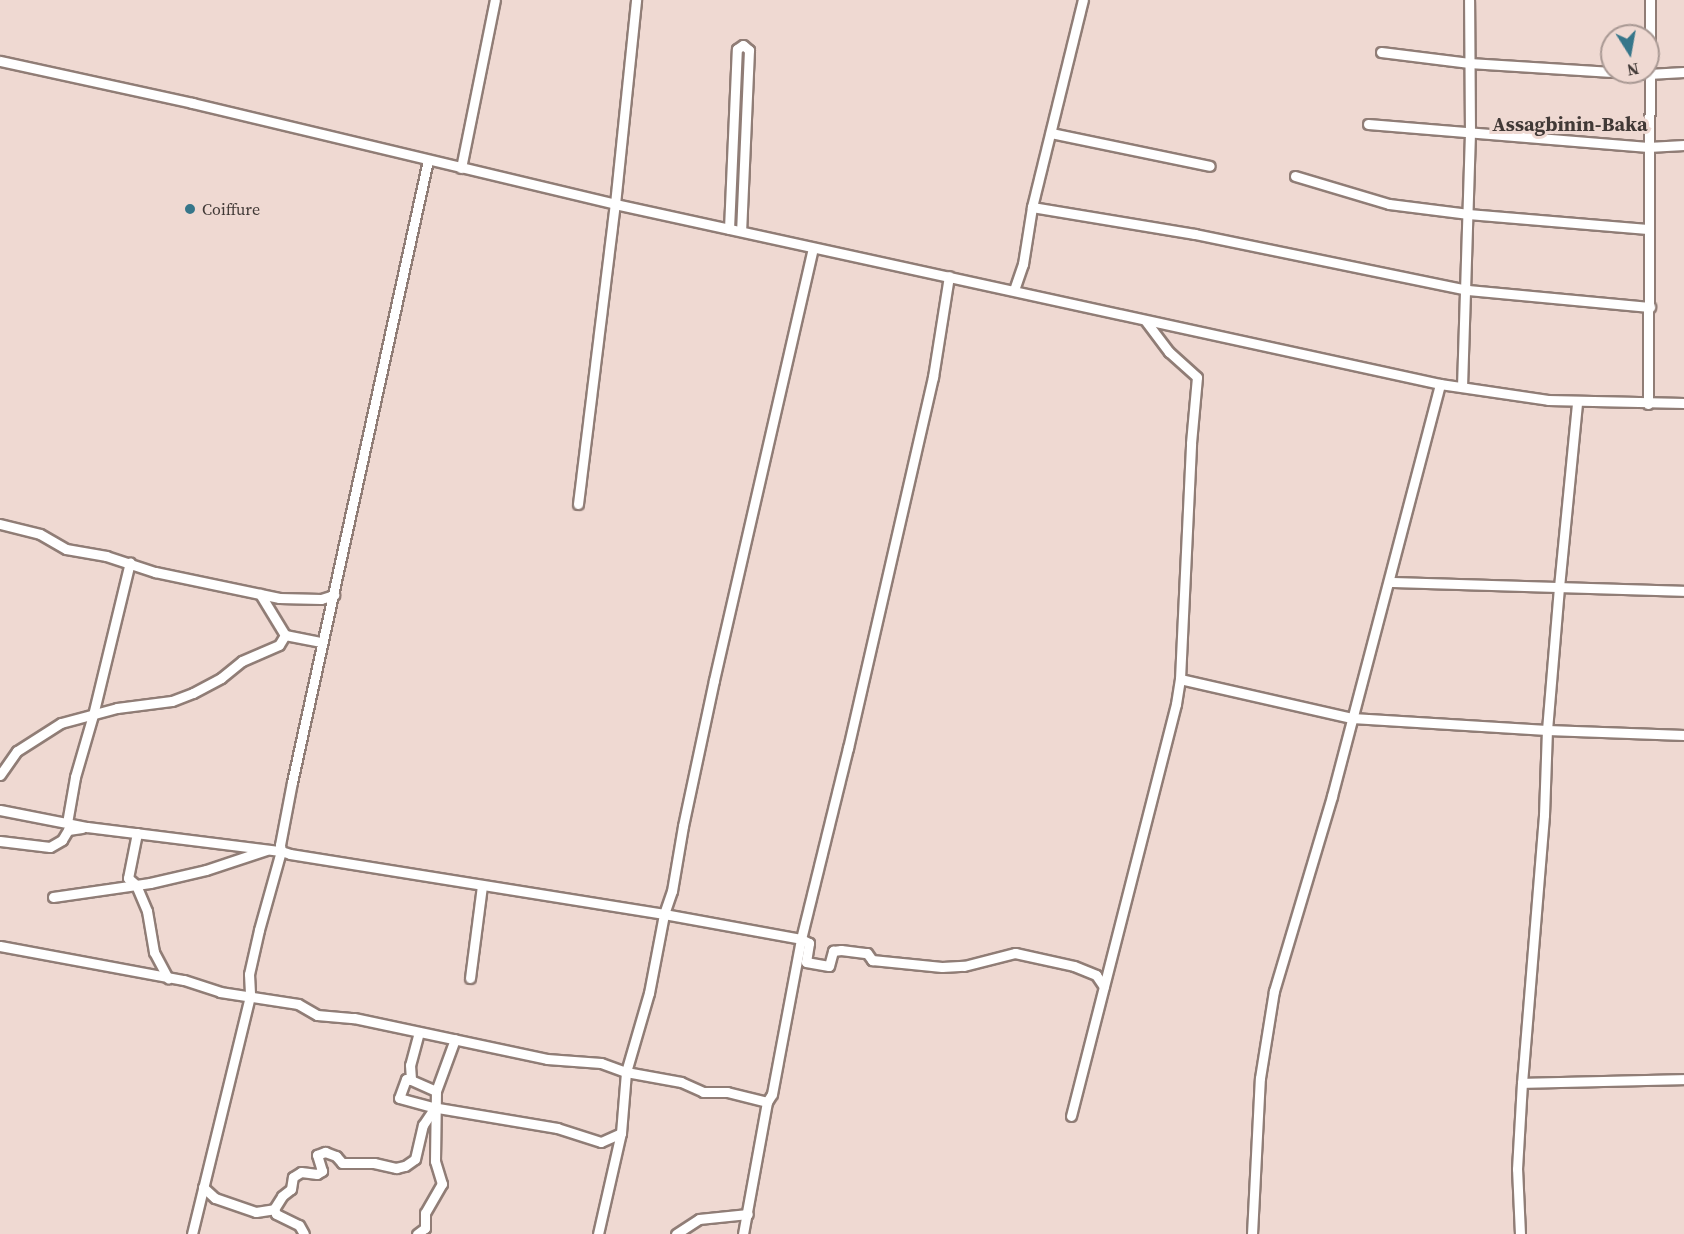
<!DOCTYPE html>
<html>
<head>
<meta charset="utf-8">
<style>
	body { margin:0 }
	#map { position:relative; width:1684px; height:1234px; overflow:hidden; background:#efd9d2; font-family:"Source Serif 4",serif }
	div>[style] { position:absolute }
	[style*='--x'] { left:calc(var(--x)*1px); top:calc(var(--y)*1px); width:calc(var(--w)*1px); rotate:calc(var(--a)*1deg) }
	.roads { filter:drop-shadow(2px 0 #907d76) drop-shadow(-2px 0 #907d76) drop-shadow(0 2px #907d76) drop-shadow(0 -2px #907d76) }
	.minor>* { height:9px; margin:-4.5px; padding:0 4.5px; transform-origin:4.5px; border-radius:4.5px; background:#fff }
	.dots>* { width:16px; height:16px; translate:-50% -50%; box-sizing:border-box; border:3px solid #efd9d2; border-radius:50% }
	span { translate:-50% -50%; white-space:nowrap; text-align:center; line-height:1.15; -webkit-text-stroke:6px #efd9d2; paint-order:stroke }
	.poi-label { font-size:16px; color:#413936 }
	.left { translate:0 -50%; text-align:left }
	.quarter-label { font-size:20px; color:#413936; font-weight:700 }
	.north { position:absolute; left:1600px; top:24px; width:60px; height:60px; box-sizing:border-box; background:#efd9d2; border:2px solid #a99994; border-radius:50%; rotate:169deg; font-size:16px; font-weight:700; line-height:24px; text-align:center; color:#413936 }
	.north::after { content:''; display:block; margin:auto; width:21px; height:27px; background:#36768a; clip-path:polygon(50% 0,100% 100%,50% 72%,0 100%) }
</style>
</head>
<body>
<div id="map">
	<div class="roads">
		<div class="minor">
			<div style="--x:1381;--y:52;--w:89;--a:7.1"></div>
			<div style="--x:1469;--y:63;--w:143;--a:3.6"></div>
			<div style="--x:0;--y:61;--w:197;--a:12.3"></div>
			<div style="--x:192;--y:103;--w:435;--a:13.4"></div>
			<div style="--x:615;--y:204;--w:844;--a:12.31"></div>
			<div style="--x:1440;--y:384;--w:109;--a:8.4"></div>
			<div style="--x:1548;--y:400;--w:136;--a:1.3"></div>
			<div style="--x:1615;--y:72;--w:33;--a:3"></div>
			<div style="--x:1648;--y:74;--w:36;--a:-3"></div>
			<div style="--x:1368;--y:124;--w:281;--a:4.7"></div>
			<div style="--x:1648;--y:147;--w:36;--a:-3"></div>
			<div style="--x:1051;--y:133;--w:162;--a:11.7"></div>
			<div style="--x:428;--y:160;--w:637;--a:102.33"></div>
			<div style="--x:292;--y:782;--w:64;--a:100.8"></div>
			<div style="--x:280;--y:845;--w:6;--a:81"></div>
			<div style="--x:281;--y:851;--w:9;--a:18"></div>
			<div style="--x:290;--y:854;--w:379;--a:9.1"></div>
			<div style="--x:664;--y:914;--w:24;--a:-71"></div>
			<div style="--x:672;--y:891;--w:66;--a:-80.4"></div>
			<div style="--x:683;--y:826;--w:149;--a:-78"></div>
			<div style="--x:714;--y:680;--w:443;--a:-77.1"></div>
			<div style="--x:461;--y:168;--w:171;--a:-78.6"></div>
			<div style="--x:1295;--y:176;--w:98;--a:16.6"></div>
			<div style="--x:1389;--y:204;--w:80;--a:7.2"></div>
			<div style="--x:1468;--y:214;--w:180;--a:4.8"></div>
			<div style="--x:1032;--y:207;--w:165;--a:9.4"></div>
			<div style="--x:1195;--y:234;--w:278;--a:11.6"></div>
			<div style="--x:1467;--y:290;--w:184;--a:5.3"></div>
			<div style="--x:729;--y:229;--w:180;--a:-87.5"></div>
			<div style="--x:737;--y:49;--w:7;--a:-34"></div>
			<div style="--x:743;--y:45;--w:8;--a:40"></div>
			<div style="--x:749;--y:50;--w:181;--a:92.5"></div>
			<div style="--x:1014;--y:290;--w:28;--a:-71"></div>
			<div style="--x:1023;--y:264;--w:58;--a:-81"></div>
			<div style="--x:1032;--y:207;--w:213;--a:-76.2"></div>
			<div style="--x:1462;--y:387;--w:254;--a:-88.2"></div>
			<div style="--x:1470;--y:133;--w:133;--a:-90.4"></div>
			<div style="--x:1648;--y:404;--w:404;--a:-89.7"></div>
			<div style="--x:578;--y:504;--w:302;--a:-83"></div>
			<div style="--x:615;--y:204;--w:205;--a:-84.1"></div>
			<div style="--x:0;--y:524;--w:41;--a:14"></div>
			<div style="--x:40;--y:534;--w:30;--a:30"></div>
			<div style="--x:66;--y:549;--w:41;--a:9.9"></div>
			<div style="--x:106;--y:556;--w:52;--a:18.1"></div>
			<div style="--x:155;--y:572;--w:127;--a:11.8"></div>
			<div style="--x:279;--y:598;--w:42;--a:1.4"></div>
			<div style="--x:321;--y:599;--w:14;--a:-17"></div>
			<div style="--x:1389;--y:582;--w:295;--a:1.7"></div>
			<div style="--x:260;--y:594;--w:48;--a:58.6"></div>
			<div style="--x:1180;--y:679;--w:176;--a:12.8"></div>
			<div style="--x:1352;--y:718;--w:195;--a:3.5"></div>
			<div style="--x:1547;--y:730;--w:137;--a:2.1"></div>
			<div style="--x:0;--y:775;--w:29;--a:-55"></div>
			<div style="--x:17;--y:751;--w:52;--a:-32.5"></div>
			<div style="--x:61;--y:723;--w:58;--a:-15"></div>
			<div style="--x:117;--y:708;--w:55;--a:-7.3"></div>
			<div style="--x:172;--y:701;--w:22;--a:-21"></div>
			<div style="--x:193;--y:693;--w:32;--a:-28"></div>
			<div style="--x:221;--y:678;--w:27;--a:-39"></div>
			<div style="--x:242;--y:661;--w:40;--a:-23.4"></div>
			<div style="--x:279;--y:645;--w:12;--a:-59"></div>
			<div style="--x:285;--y:635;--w:37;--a:11"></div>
			<div style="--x:0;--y:810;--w:89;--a:11.1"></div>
			<div style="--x:87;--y:827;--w:195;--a:7.1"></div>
			<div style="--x:281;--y:851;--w:82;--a:105.6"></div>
			<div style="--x:259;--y:930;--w:45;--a:102.8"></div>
			<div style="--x:249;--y:974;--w:22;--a:87"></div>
			<div style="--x:250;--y:996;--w:245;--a:103.7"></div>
			<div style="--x:67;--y:823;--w:47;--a:-80.1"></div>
			<div style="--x:75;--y:777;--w:65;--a:-73.8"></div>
			<div style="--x:93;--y:715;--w:157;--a:-76.4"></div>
			<div style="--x:137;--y:833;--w:46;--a:101.3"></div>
			<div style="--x:128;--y:878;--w:11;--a:41"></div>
			<div style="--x:136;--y:885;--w:28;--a:67"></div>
			<div style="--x:147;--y:911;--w:42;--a:80.3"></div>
			<div style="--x:154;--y:952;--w:30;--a:62"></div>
			<div style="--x:0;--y:841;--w:50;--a:6.8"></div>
			<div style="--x:50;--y:847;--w:14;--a:-30"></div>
			<div style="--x:62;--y:840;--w:12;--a:-59"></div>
			<div style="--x:68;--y:830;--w:14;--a:-8"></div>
			<div style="--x:53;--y:897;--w:98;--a:-8.2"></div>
			<div style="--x:150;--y:883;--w:57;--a:-13.1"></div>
			<div style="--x:206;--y:870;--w:63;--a:-18.4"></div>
			<div style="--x:0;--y:946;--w:187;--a:10.5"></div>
			<div style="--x:184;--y:980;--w:38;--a:18"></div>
			<div style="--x:220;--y:992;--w:79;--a:8.7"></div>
			<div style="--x:298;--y:1004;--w:22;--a:30"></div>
			<div style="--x:317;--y:1015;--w:37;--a:5"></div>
			<div style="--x:354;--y:1018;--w:197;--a:12"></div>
			<div style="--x:547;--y:1059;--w:54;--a:4.2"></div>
			<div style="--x:601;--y:1063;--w:27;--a:20"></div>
			<div style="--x:626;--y:1072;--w:56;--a:10.3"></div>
			<div style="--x:681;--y:1082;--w:24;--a:24"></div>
			<div style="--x:703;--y:1092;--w:24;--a:0"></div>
			<div style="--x:727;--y:1092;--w:41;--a:14"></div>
			<div style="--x:767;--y:1102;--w:9;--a:-58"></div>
			<div style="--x:772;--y:1094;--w:158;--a:-79.4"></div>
			<div style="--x:801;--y:939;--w:197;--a:-76.2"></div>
			<div style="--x:848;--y:748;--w:381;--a:-77.1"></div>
			<div style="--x:933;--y:377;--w:102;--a:-81"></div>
			<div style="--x:470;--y:978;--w:93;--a:-82.6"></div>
			<div style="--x:419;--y:1032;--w:34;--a:105"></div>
			<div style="--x:410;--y:1065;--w:15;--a:86"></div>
			<div style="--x:411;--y:1080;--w:5;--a:-169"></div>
			<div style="--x:406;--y:1079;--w:20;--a:110"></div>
			<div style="--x:399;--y:1098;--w:34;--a:15"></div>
			<div style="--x:432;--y:1107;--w:127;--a:9.5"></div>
			<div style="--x:557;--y:1128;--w:46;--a:17.7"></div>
			<div style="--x:601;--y:1142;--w:22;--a:-24"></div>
			<div style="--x:411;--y:1080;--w:27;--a:24"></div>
			<div style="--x:1522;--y:1083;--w:162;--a:-1.4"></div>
			<div style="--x:1071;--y:1116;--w:425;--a:-75.7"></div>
			<div style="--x:1176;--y:704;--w:25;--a:-81"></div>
			<div style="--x:1180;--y:679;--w:236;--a:-87.3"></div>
			<div style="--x:1191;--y:443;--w:66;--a:-84.8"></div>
			<div style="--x:1197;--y:377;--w:38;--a:-138"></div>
			<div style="--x:1169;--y:352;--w:39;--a:-127"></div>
			<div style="--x:203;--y:1187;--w:16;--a:43"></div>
			<div style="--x:215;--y:1198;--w:43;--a:18.9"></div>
			<div style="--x:256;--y:1212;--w:18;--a:-9"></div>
			<div style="--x:274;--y:1209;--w:15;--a:-58"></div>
			<div style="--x:282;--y:1196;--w:11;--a:-38"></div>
			<div style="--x:291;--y:1189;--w:12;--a:-81"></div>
			<div style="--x:293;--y:1177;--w:9;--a:-32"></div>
			<div style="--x:301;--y:1172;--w:16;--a:7"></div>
			<div style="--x:317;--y:1174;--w:6;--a:-31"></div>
			<div style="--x:322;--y:1171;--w:17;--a:-107"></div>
			<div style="--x:317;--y:1155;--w:9;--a:-21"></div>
			<div style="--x:325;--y:1152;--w:12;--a:20"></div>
			<div style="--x:336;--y:1156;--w:9;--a:49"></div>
			<div style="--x:342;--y:1163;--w:32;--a:0"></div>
			<div style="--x:374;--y:1163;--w:23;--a:13"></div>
			<div style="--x:396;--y:1168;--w:9;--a:-13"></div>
			<div style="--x:405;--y:1166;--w:12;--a:-35"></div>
			<div style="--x:415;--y:1159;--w:35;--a:-77"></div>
			<div style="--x:423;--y:1125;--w:22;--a:-56"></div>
			<div style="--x:274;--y:1209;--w:5;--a:68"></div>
			<div style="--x:276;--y:1214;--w:25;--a:26"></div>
			<div style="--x:299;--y:1225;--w:10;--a:61"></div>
			<div style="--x:417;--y:1234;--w:10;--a:-37"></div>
			<div style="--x:425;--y:1228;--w:15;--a:-90"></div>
			<div style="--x:425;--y:1213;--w:34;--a:-60"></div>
			<div style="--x:442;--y:1184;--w:24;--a:-107"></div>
			<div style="--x:435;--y:1161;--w:70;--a:-89.2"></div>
			<div style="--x:436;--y:1091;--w:55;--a:-69.9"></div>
			<div style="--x:598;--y:1234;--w:104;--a:-77.2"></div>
			<div style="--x:621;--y:1133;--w:61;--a:-85.3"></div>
			<div style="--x:626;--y:1072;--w:82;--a:-73.8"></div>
			<div style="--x:649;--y:993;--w:80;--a:-79.2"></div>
			<div style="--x:664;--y:914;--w:139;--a:10.3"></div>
			<div style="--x:801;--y:939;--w:9;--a:27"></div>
			<div style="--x:809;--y:943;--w:19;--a:99"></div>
			<div style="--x:806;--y:962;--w:23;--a:10"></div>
			<div style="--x:829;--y:966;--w:16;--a:-75"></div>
			<div style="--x:833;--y:951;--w:8;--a:-7"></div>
			<div style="--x:841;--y:950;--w:26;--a:7"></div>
			<div style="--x:867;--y:953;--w:9;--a:54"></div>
			<div style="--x:872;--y:960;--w:70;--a:5.7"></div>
			<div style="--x:942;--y:967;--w:22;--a:-3"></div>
			<div style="--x:964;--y:966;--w:53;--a:-14.3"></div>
			<div style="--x:1015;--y:953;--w:60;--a:12.4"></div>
			<div style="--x:1074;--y:966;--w:24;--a:22"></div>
			<div style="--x:1096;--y:975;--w:14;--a:56"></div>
			<div style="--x:676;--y:1234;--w:27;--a:-33"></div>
			<div style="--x:699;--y:1219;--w:49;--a:-5.8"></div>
			<div style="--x:743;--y:1234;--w:134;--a:-79.7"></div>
			<div style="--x:1252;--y:1234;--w:156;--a:-87.1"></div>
			<div style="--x:1260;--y:1078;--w:88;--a:-80.9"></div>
			<div style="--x:1274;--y:991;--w:203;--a:-73.4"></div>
			<div style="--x:1332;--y:796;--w:426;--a:-75.3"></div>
			<div style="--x:1520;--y:1234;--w:65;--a:-92.6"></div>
			<div style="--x:1517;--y:1169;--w:86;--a:-86.7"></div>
			<div style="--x:1522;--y:1083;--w:269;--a:-85.3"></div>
			<div style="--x:1544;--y:815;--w:85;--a:-88"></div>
			<div style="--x:1547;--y:730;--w:144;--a:-85.2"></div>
			<div style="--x:1559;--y:587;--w:186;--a:-84.4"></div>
		</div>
	</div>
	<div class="dots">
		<div style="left:190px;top:209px;background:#36768a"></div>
	</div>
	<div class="poi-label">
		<span class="left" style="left:202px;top:209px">Coiffure</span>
	</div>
	<div class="quarter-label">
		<span style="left:1570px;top:124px">Assagbinin-Baka</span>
	</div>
	<div class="north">N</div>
</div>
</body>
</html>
